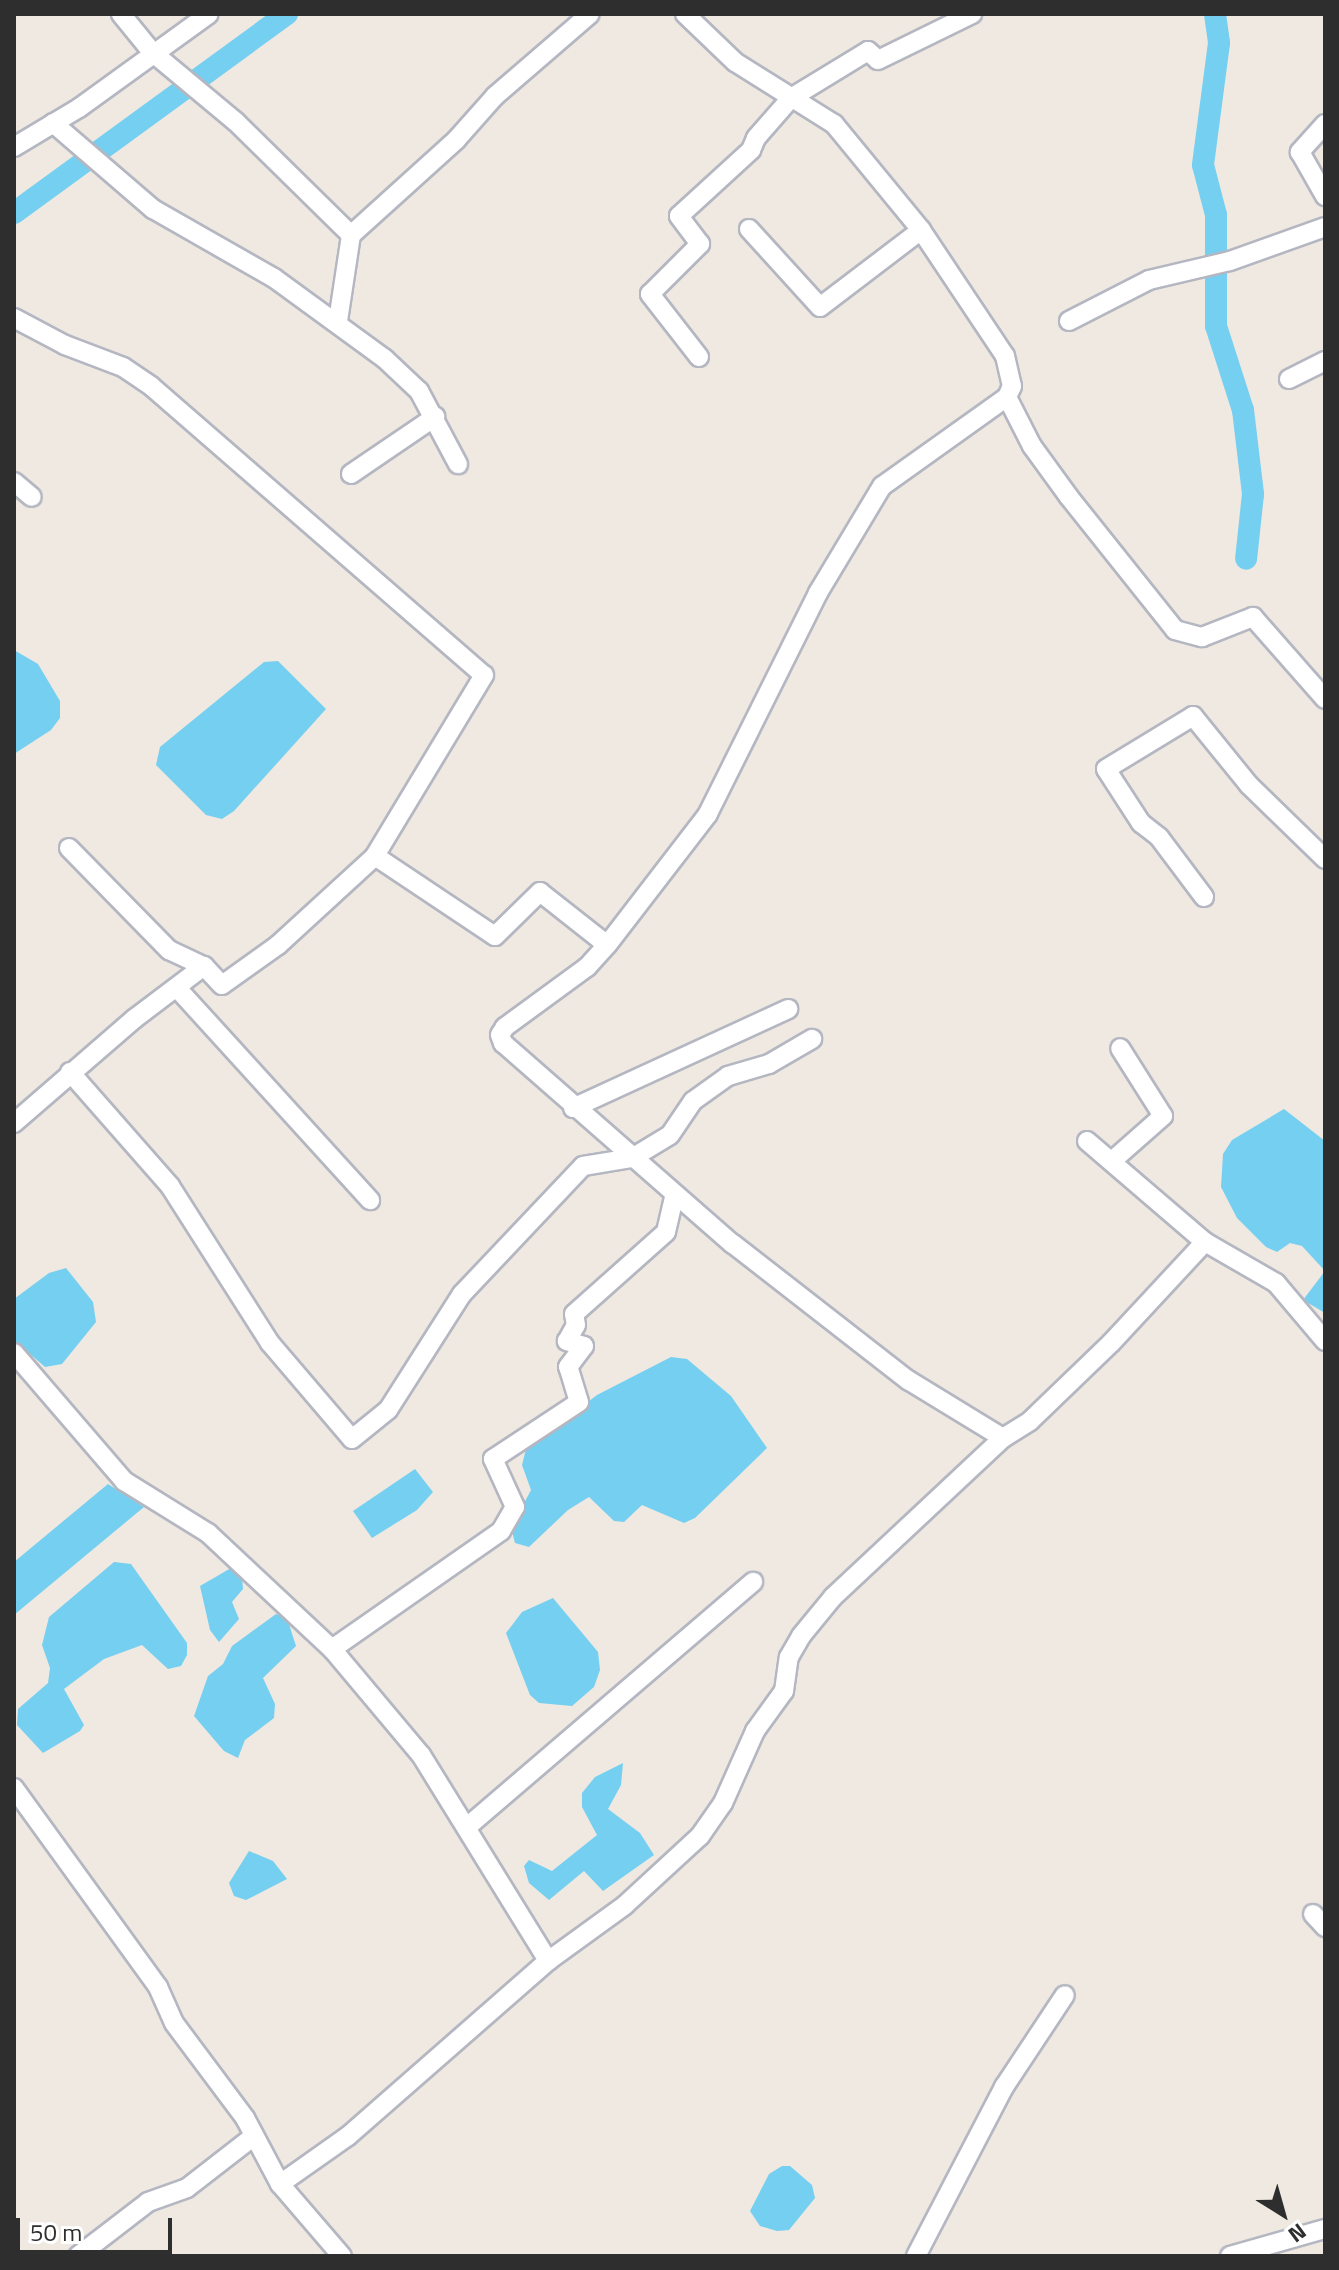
<!DOCTYPE html>
<html>
<head>
<meta charset="utf-8">
<style>
	body { margin:0 }
	#map { position:relative; width:1339px; height:2270px; overflow:hidden; background:#efe9e1; font-family:"Titillium Web",sans-serif }
	div>[style] { position:absolute }
	[style*='--x'] { left:calc(var(--x)*1px); top:calc(var(--y)*1px); width:calc(var(--w)*1px); rotate:calc(var(--a)*1deg) }
	.water>* { inset:0; background:#75cff0 }
	.canal>* { height:22px; margin:-11px; padding:0 11px; transform-origin:11px; border-radius:11px; background:#75cff0 }
	.roads { filter:drop-shadow(2px 0 #b4b7c1) drop-shadow(-2px 0 #b4b7c1) drop-shadow(0 2px #b4b7c1) drop-shadow(0 -2px #b4b7c1) }
	.minor>* { height:18px; margin:-9px; padding:0 9px; transform-origin:9px; border-radius:9px; background:#fff }
	span { translate:-50% -50%; white-space:nowrap; text-align:center; line-height:1.15; -webkit-text-stroke:6px #fff; paint-order:stroke }
	.frame { position:absolute; inset:0; border:16px solid #2e2e2e; pointer-events:none }
	.north { position:absolute; left:1243px; top:2174px; width:80px; height:80px; -webkit-text-stroke:6px #fff; paint-order:stroke; rotate:143deg; font-size:22px; font-weight:700; line-height:32px; text-align:center; color:#2e2e2e }
	.north::after { content:''; display:block; margin:auto; width:28px; height:36px; background:#2e2e2e; clip-path:polygon(50% 0,100% 100%,50% 72%,0 100%) }
	.scale { position:absolute; left:16px; top:2218px; width:156px; height:36px; box-sizing:border-box; border:4px solid #2e2e2e; border-top:0; padding-left:10px; font-size:24px; line-height:28px; white-space:nowrap; color:#2e2e2e; -webkit-text-stroke:6px #fff; paint-order:stroke }
</style>
</head>
<body>
<div id="map">
	<div class="water">
		<div style="clip-path:polygon(14px 650px,38px 664px,60px 701px,60px 718px,51px 730px,14px 754px)"></div>
		<div style="clip-path:polygon(278px 661px,326px 709px,234px 811px,222px 819px,206px 815px,156px 765px,160px 747px,264px 662px)"></div>
		<div style="clip-path:polygon(1284px 1109px,1325px 1141px,1325px 1313px,1303px 1300px,1325px 1271px,1302px 1246px,1290px 1243px,1277px 1252px,1266px 1247px,1237px 1218px,1221px 1187px,1223px 1154px,1232px 1140px)"></div>
		<div style="clip-path:polygon(66px 1268px,93px 1302px,96px 1322px,62px 1364px,45px 1367px,14px 1340px,14px 1299px,49px 1273px)"></div>
		<div style="clip-path:polygon(671px 1357px,687px 1359px,731px 1396px,767px 1448px,695px 1518px,684px 1523px,642px 1505px,624px 1522px,614px 1521px,589px 1497px,568px 1510px,529px 1547px,515px 1543px,511px 1528px,531px 1490px,522px 1465px,526px 1449px,597px 1395px)"></div>
		<div style="clip-path:polygon(415px 1469px,433px 1492px,417px 1510px,372px 1538px,353px 1511px)"></div>
		<div style="clip-path:polygon(108px 1484px,144px 1507px,14px 1615px,14px 1562px)"></div>
		<div style="clip-path:polygon(114px 1562px,131px 1564px,187px 1643px,187px 1655px,181px 1666px,168px 1669px,142px 1645px,104px 1659px,64px 1689px,84px 1725px,80px 1731px,43px 1753px,17px 1725px,18px 1709px,48px 1683px,50px 1668px,42px 1645px,49px 1617px)"></div>
		<div style="clip-path:polygon(231px 1568px,242px 1577px,243px 1589px,232px 1602px,239px 1619px,219px 1642px,210px 1630px,200px 1586px)"></div>
		<div style="clip-path:polygon(553px 1598px,598px 1652px,600px 1670px,594px 1687px,572px 1706px,539px 1703px,530px 1695px,506px 1633px,522px 1612px)"></div>
		<div style="clip-path:polygon(276px 1614px,287px 1618px,296px 1646px,263px 1678px,275px 1704px,274px 1718px,245px 1740px,238px 1758px,224px 1751px,194px 1716px,208px 1676px,223px 1664px,232px 1646px)"></div>
		<div style="clip-path:polygon(623px 1763px,621px 1785px,608px 1809px,640px 1833px,654px 1855px,603px 1891px,584px 1871px,549px 1900px,529px 1883px,524px 1866px,529px 1860px,552px 1871px,597px 1835px,582px 1807px,582px 1793px,595px 1777px)"></div>
		<div style="clip-path:polygon(249px 1851px,273px 1861px,287px 1879px,246px 1900px,234px 1896px,229px 1883px)"></div>
		<div style="clip-path:polygon(782px 2166px,790px 2166px,812px 2185px,815px 2198px,789px 2230px,777px 2231px,760px 2226px,750px 2211px,769px 2174px)"></div>
	</div>
	<div class="canal">
		<div style="--x:1215;--y:14;--w:29;--a:82"></div>
		<div style="--x:1219;--y:43;--w:123;--a:97.5"></div>
		<div style="--x:1203;--y:165;--w:52;--a:75.4"></div>
		<div style="--x:1216;--y:215;--w:111;--a:90"></div>
		<div style="--x:1216;--y:326;--w:88;--a:72.2"></div>
		<div style="--x:1243;--y:410;--w:85;--a:83.2"></div>
		<div style="--x:1253;--y:494;--w:65;--a:96.1"></div>
		<div style="--x:14;--y:213;--w:338;--a:-36.1"></div>
	</div>
	<div class="roads">
		<div class="minor">
			<div style="--x:121;--y:14;--w:49;--a:50.8"></div>
			<div style="--x:152;--y:52;--w:109;--a:39.8"></div>
			<div style="--x:236;--y:122;--w:161;--a:44.5"></div>
			<div style="--x:685;--y:14;--w:69;--a:43.8"></div>
			<div style="--x:735;--y:62;--w:117;--a:32.1"></div>
			<div style="--x:834;--y:124;--w:137;--a:50.6"></div>
			<div style="--x:921;--y:230;--w:151;--a:56.3"></div>
			<div style="--x:1005;--y:356;--w:31;--a:77"></div>
			<div style="--x:1012;--y:386;--w:12;--a:114"></div>
			<div style="--x:1007;--y:397;--w:153;--a:144.5"></div>
			<div style="--x:882;--y:486;--w:125;--a:120.9"></div>
			<div style="--x:818;--y:593;--w:247;--a:116.5"></div>
			<div style="--x:708;--y:814;--w:165;--a:127.6"></div>
			<div style="--x:607;--y:945;--w:30;--a:132"></div>
			<div style="--x:587;--y:967;--w:102;--a:143.8"></div>
			<div style="--x:505;--y:1027;--w:9;--a:122"></div>
			<div style="--x:500;--y:1035;--w:9;--a:69"></div>
			<div style="--x:503;--y:1043;--w:305;--a:41.2"></div>
			<div style="--x:733;--y:1244;--w:222;--a:37.9"></div>
			<div style="--x:908;--y:1380;--w:111;--a:31.4"></div>
			<div style="--x:1003;--y:1438;--w:32;--a:-32"></div>
			<div style="--x:1030;--y:1421;--w:112;--a:-43.9"></div>
			<div style="--x:1111;--y:1343;--w:138;--a:-47.1"></div>
			<div style="--x:1205;--y:1242;--w:82;--a:30"></div>
			<div style="--x:1276;--y:1283;--w:76;--a:49.8"></div>
			<div style="--x:53;--y:123;--w:132;--a:40.7"></div>
			<div style="--x:153;--y:209;--w:139;--a:29.7"></div>
			<div style="--x:274;--y:278;--w:137;--a:36.1"></div>
			<div style="--x:385;--y:359;--w:47;--a:43.3"></div>
			<div style="--x:419;--y:391;--w:83;--a:61.9"></div>
			<div style="--x:1325;--y:124;--w:38;--a:132"></div>
			<div style="--x:1300;--y:152;--w:51;--a:60.4"></div>
			<div style="--x:14;--y:147;--w:76;--a:-31"></div>
			<div style="--x:79;--y:108;--w:160;--a:-35.9"></div>
			<div style="--x:749;--y:229;--w:105;--a:47.7"></div>
			<div style="--x:820;--y:307;--w:127;--a:-37.3"></div>
			<div style="--x:14;--y:318;--w:58;--a:27.9"></div>
			<div style="--x:65;--y:345;--w:62;--a:20.8"></div>
			<div style="--x:123;--y:367;--w:34;--a:34"></div>
			<div style="--x:151;--y:386;--w:441;--a:41"></div>
			<div style="--x:484;--y:675;--w:211;--a:121.1"></div>
			<div style="--x:338;--y:321;--w:87;--a:-81.4"></div>
			<div style="--x:351;--y:235;--w:142;--a:-42.1"></div>
			<div style="--x:456;--y:140;--w:59;--a:-48.4"></div>
			<div style="--x:495;--y:96;--w:125;--a:-40.8"></div>
			<div style="--x:1069;--y:321;--w:90;--a:-27.1"></div>
			<div style="--x:1149;--y:280;--w:83;--a:-13.2"></div>
			<div style="--x:1230;--y:261;--w:101;--a:-19.7"></div>
			<div style="--x:699;--y:357;--w:80;--a:-127.9"></div>
			<div style="--x:650;--y:294;--w:71;--a:-45"></div>
			<div style="--x:700;--y:244;--w:35;--a:-127"></div>
			<div style="--x:679;--y:216;--w:98;--a:-42.5"></div>
			<div style="--x:751;--y:150;--w:13;--a:-67"></div>
			<div style="--x:756;--y:138;--w:53;--a:-48.8"></div>
			<div style="--x:791;--y:98;--w:90;--a:-31.4"></div>
			<div style="--x:868;--y:51;--w:13;--a:42"></div>
			<div style="--x:878;--y:60;--w:105;--a:-26.1"></div>
			<div style="--x:1289;--y:379;--w:40;--a:-26.6"></div>
			<div style="--x:1007;--y:397;--w:55;--a:63"></div>
			<div style="--x:1032;--y:446;--w:63;--a:54"></div>
			<div style="--x:1069;--y:497;--w:170;--a:51.4"></div>
			<div style="--x:1175;--y:630;--w:28;--a:15"></div>
			<div style="--x:1202;--y:637;--w:55;--a:-21.4"></div>
			<div style="--x:1253;--y:617;--w:109;--a:48.7"></div>
			<div style="--x:351;--y:474;--w:102;--a:-34.2"></div>
			<div style="--x:14;--y:482;--w:23;--a:40"></div>
			<div style="--x:69;--y:848;--w:143;--a:45.6"></div>
			<div style="--x:169;--y:950;--w:38;--a:25"></div>
			<div style="--x:1204;--y:897;--w:75;--a:-126.9"></div>
			<div style="--x:1159;--y:837;--w:23;--a:-142"></div>
			<div style="--x:1141;--y:823;--w:64;--a:-122.9"></div>
			<div style="--x:1106;--y:769;--w:102;--a:-31.3"></div>
			<div style="--x:1193;--y:716;--w:89;--a:50.9"></div>
			<div style="--x:1249;--y:785;--w:106;--a:44.2"></div>
			<div style="--x:177;--y:988;--w:287;--a:47.7"></div>
			<div style="--x:70;--y:1072;--w:152;--a:48.7"></div>
			<div style="--x:170;--y:1186;--w:186;--a:57.5"></div>
			<div style="--x:270;--y:1343;--w:126;--a:49.5"></div>
			<div style="--x:352;--y:1439;--w:46;--a:-38.9"></div>
			<div style="--x:388;--y:1410;--w:138;--a:-57.5"></div>
			<div style="--x:462;--y:1294;--w:176;--a:-46.6"></div>
			<div style="--x:583;--y:1166;--w:50;--a:-9.3"></div>
			<div style="--x:632;--y:1158;--w:44;--a:-31.2"></div>
			<div style="--x:670;--y:1135;--w:41;--a:-55.9"></div>
			<div style="--x:693;--y:1101;--w:43;--a:-35.5"></div>
			<div style="--x:728;--y:1076;--w:43;--a:-16.3"></div>
			<div style="--x:769;--y:1064;--w:50;--a:-30.2"></div>
			<div style="--x:573;--y:1108;--w:237;--a:-24.7"></div>
			<div style="--x:14;--y:1123;--w:159;--a:-40.9"></div>
			<div style="--x:134;--y:1019;--w:88;--a:-37.1"></div>
			<div style="--x:204;--y:966;--w:26;--a:47"></div>
			<div style="--x:222;--y:985;--w:69;--a:-35.5"></div>
			<div style="--x:278;--y:945;--w:132;--a:-42.5"></div>
			<div style="--x:375;--y:856;--w:144;--a:33.7"></div>
			<div style="--x:495;--y:936;--w:63;--a:-44.4"></div>
			<div style="--x:540;--y:892;--w:85;--a:38.3"></div>
			<div style="--x:1087;--y:1141;--w:155;--a:40.6"></div>
			<div style="--x:1112;--y:1161;--w:68;--a:-41.4"></div>
			<div style="--x:1163;--y:1116;--w:80;--a:-122.3"></div>
			<div style="--x:14;--y:1353;--w:169;--a:49.3"></div>
			<div style="--x:124;--y:1481;--w:99;--a:31.8"></div>
			<div style="--x:208;--y:1533;--w:170;--a:43.1"></div>
			<div style="--x:332;--y:1649;--w:138;--a:50"></div>
			<div style="--x:421;--y:1755;--w:242;--a:58.3"></div>
			<div style="--x:332;--y:1649;--w:206;--a:-34.9"></div>
			<div style="--x:501;--y:1531;--w:28;--a:-60"></div>
			<div style="--x:515;--y:1507;--w:53;--a:-114.6"></div>
			<div style="--x:493;--y:1459;--w:103;--a:-33.5"></div>
			<div style="--x:579;--y:1402;--w:37;--a:-107"></div>
			<div style="--x:568;--y:1367;--w:26;--a:-53"></div>
			<div style="--x:584;--y:1346;--w:18;--a:-164"></div>
			<div style="--x:567;--y:1341;--w:18;--a:-61"></div>
			<div style="--x:576;--y:1325;--w:11;--a:-100"></div>
			<div style="--x:574;--y:1314;--w:123;--a:-41.7"></div>
			<div style="--x:666;--y:1232;--w:39;--a:-77"></div>
			<div style="--x:14;--y:1788;--w:246;--a:54.1"></div>
			<div style="--x:158;--y:1987;--w:39;--a:66"></div>
			<div style="--x:174;--y:2023;--w:119;--a:53.2"></div>
			<div style="--x:245;--y:2118;--w:75;--a:62.1"></div>
			<div style="--x:280;--y:2184;--w:95;--a:49.3"></div>
			<div style="--x:467;--y:1827;--w:377;--a:-40.6"></div>
			<div style="--x:1313;--y:1914;--w:18;--a:47"></div>
			<div style="--x:280;--y:2184;--w:83;--a:-35.2"></div>
			<div style="--x:348;--y:2136;--w:266;--a:-41.2"></div>
			<div style="--x:548;--y:1961;--w:95;--a:-36"></div>
			<div style="--x:625;--y:1905;--w:102;--a:-42.6"></div>
			<div style="--x:700;--y:1836;--w:40;--a:-55.1"></div>
			<div style="--x:723;--y:1803;--w:79;--a:-66"></div>
			<div style="--x:755;--y:1731;--w:49;--a:-54.1"></div>
			<div style="--x:784;--y:1691;--w:34;--a:-82"></div>
			<div style="--x:789;--y:1657;--w:24;--a:-60"></div>
			<div style="--x:801;--y:1636;--w:50;--a:-50.6"></div>
			<div style="--x:833;--y:1597;--w:233;--a:-43.1"></div>
			<div style="--x:78;--y:2256;--w:88;--a:-37.6"></div>
			<div style="--x:148;--y:2202;--w:41;--a:-19.7"></div>
			<div style="--x:187;--y:2188;--w:85;--a:-37.8"></div>
			<div style="--x:916;--y:2256;--w:191;--a:-62.5"></div>
			<div style="--x:1004;--y:2087;--w:110;--a:-56.5"></div>
			<div style="--x:1230;--y:2256;--w:99;--a:-15.9"></div>
		</div>
	</div>
	<div class="frame"></div>
	<div class="north">N</div>
	<div class="scale">50 m</div>
</div>
</body>
</html>
